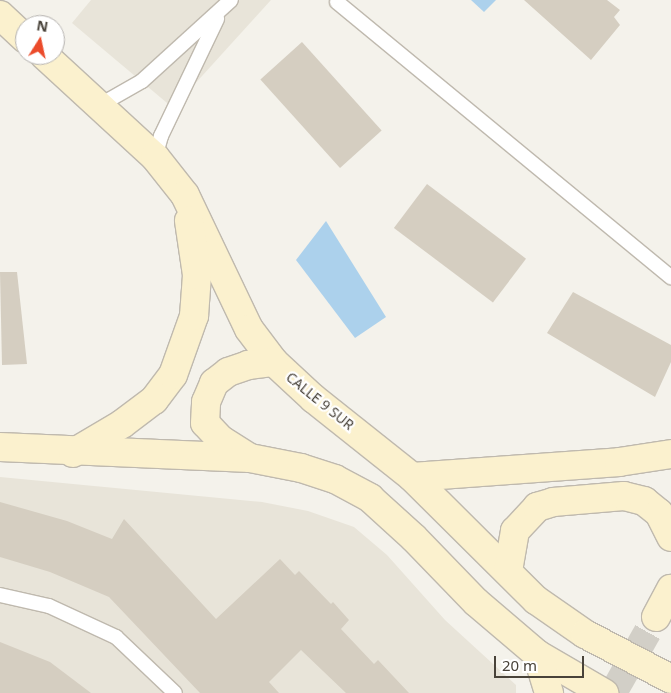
<!DOCTYPE html>
<html>
<head>
<meta charset="utf-8">
<style>
	body { margin:0 }
	#map { position:relative; width:671px; height:693px; overflow:hidden; background:#f4f2eb; font-family:"Noto Sans",sans-serif }
	div>[style] { position:absolute }
	[style*='--x'] { left:calc(var(--x)*1px); top:calc(var(--y)*1px); width:calc(var(--w)*1px); rotate:calc(var(--a)*1deg) }
	.residential>* { inset:0; background:#e8e4d9 }
	.water>* { inset:0; background:#acd1ec }
	.building>* { inset:0; background:#d5cec1; transform-origin:0 0 }
	.secondary-tunnel>* { height:28px; margin-top:-14px; transform-origin:0; background:repeating-linear-gradient(90deg,#d2cfc7 0 28px,transparent 0 42px) }
	.roads { filter:drop-shadow(1px 0 #bfb9ae) drop-shadow(-1px 0 #bfb9ae) drop-shadow(0 1px #bfb9ae) drop-shadow(0 -1px #bfb9ae) }
	.service>* { height:14px; margin:-7px; padding:0 7px; transform-origin:7px; border-radius:7px; background:#fff }
	.secondary>* { height:28px; margin:-14px; padding:0 14px; transform-origin:14px; border-radius:14px; background:#fbf1ce }
	span { translate:-50% -50%; white-space:nowrap; text-align:center; line-height:1.15; -webkit-text-stroke:4.5px #fff; paint-order:stroke }
	.street-label { font-size:14px; color:#484239 }
	.north { position:absolute; left:15px; top:15px; width:50px; height:50px; box-sizing:border-box; background:#fff; border:1px solid #b6b3b0; border-radius:50%; rotate:10deg; font-size:14px; font-weight:700; line-height:20px; text-align:center; color:#484239 }
	.north::after { content:''; display:block; margin:auto; width:18px; height:22px; background:#eb4b2b; clip-path:polygon(50% 0,100% 100%,50% 72%,0 100%) }
	.scale { position:absolute; left:494px; top:656px; width:90px; height:22px; box-sizing:border-box; border:2px solid #484239; border-top:0; padding-left:6px; font-size:15px; line-height:18px; white-space:nowrap; color:#484239; -webkit-text-stroke:4px #fff; paint-order:stroke }
</style>
</head>
<body>
<div id="map">
	<div class="residential">
		<div style="clip-path:polygon(91px 0,271px 0,173px 108px,72px 23px)"></div>
		<div style="clip-path:polygon(0 477px,262px 502px,308px 511px,354px 527px,387px 555px,445px 620px,516px 685px,516px 693px,0 693px)"></div>
	</div>
	<div class="water">
		<div style="clip-path:polygon(471px 0,496px 0,484px 12px)"></div>
		<div style="clip-path:polygon(326px 221px,386px 317px,355px 338px,296px 260px)"></div>
	</div>
	<div class="building">
		<div style="clip-path:polygon(524px 0,607px 0,620px 10px,614px 17px,620px 25px,591px 60px)"></div>
		<div style="left:302px;top:42px;width:119px;height:56px;rotate:48deg"></div>
		<div style="left:427px;top:184px;width:124px;height:55px;rotate:37deg"></div>
		<div style="clip-path:polygon(0 272px,17px 272px,27px 364px,2px 365px)"></div>
		<div style="clip-path:polygon(573px 292px,671px 345px,671px 362px,655px 397px,547px 333px)"></div>
		<div style="clip-path:polygon(0 502px,67px 521px,112px 539px,124px 519px,216px 619px,280px 559px,295px 575px,299px 571px,331px 604px,333px 602px,349px 620px,341px 629px,374px 664px,378px 660px,409px 693px,346px 693px,301px 650px,269px 682px,279px 693px,200px 693px,109px 597px,50px 572px,0 557px)"></div>
		<div style="clip-path:polygon(0 642px,50px 662px,91px 693px,0 693px)"></div>
	</div>
	<div class="secondary-tunnel">
		<div style="--x:613;--y:693;--w:87;--a:-60.5"></div>
	</div>
	<div class="roads">
		<div class="service">
			<div style="--x:337;--y:2;--w:433;--a:39.5"></div>
			<div style="--x:100;--y:105;--w:48;--a:-29.7"></div>
			<div style="--x:142;--y:81;--w:120;--a:-42.3"></div>
			<div style="--x:155;--y:157;--w:22;--a:-74"></div>
			<div style="--x:161;--y:136;--w:130;--a:-64.4"></div>
			<div style="--x:0;--y:595;--w:50;--a:12.7"></div>
			<div style="--x:49;--y:606;--w:74;--a:24.8"></div>
			<div style="--x:116;--y:637;--w:81;--a:43.5"></div>
		</div>
		<div class="secondary">
			<div style="--x:0;--y:15;--w:34;--a:43"></div>
			<div style="--x:44;--y:55;--w:151;--a:42.6"></div>
			<div style="--x:155;--y:157;--w:48;--a:51.7"></div>
			<div style="--x:185;--y:195;--w:148;--a:64.5"></div>
			<div style="--x:249;--y:329;--w:41;--a:52.9"></div>
			<div style="--x:274;--y:362;--w:54;--a:42.8"></div>
			<div style="--x:314;--y:399;--w:125;--a:38.5"></div>
			<div style="--x:412;--y:477;--w:175;--a:44.8"></div>
			<div style="--x:536;--y:600;--w:60;--a:34.8"></div>
			<div style="--x:585;--y:634;--w:97;--a:27.6"></div>
			<div style="--x:0;--y:447;--w:250;--a:2.5"></div>
			<div style="--x:250;--y:458;--w:52;--a:11.1"></div>
			<div style="--x:301;--y:468;--w:36;--a:18"></div>
			<div style="--x:335;--y:479;--w:40;--a:28"></div>
			<div style="--x:370;--y:498;--w:59;--a:42.3"></div>
			<div style="--x:414;--y:538;--w:89;--a:45.9"></div>
			<div style="--x:476;--y:602;--w:80;--a:40.4"></div>
			<div style="--x:537;--y:654;--w:78;--a:30.2"></div>
			<div style="--x:73;--y:453;--w:57;--a:-30.6"></div>
			<div style="--x:122;--y:424;--w:40;--a:-37"></div>
			<div style="--x:154;--y:400;--w:31;--a:-53"></div>
			<div style="--x:173;--y:375;--w:63;--a:-70.4"></div>
			<div style="--x:194;--y:316;--w:41;--a:-85.8"></div>
			<div style="--x:197;--y:275;--w:55;--a:-98.4"></div>
			<div style="--x:250;--y:458;--w:34;--a:-148"></div>
			<div style="--x:221;--y:440;--w:23;--a:-133"></div>
			<div style="--x:205;--y:423;--w:21;--a:-87"></div>
			<div style="--x:206;--y:402;--w:21;--a:-67"></div>
			<div style="--x:214;--y:383;--w:18;--a:-38"></div>
			<div style="--x:228;--y:372;--w:21;--a:-19"></div>
			<div style="--x:248;--y:365;--w:26;--a:-7"></div>
			<div style="--x:412;--y:477;--w:208;--a:-4.1"></div>
			<div style="--x:619;--y:462;--w:53;--a:-8.7"></div>
			<div style="--x:508;--y:571;--w:41;--a:-80.1"></div>
			<div style="--x:515;--y:531;--w:33;--a:-47"></div>
			<div style="--x:537;--y:507;--w:17;--a:-17"></div>
			<div style="--x:553;--y:502;--w:71;--a:-4.8"></div>
			<div style="--x:624;--y:496;--w:21;--a:14"></div>
			<div style="--x:644;--y:501;--w:19;--a:39"></div>
			<div style="--x:659;--y:513;--w:27;--a:63"></div>
			<div style="--x:656;--y:617;--w:32;--a:-62"></div>
			<div style="--x:537;--y:654;--w:41;--a:72.9"></div>
		</div>
	</div>
	<div class="street-label">
		<span style="left:320px;top:401px;rotate:39deg">CALLE 9 SUR</span>
	</div>
	<div class="north">N</div>
	<div class="scale">20 m</div>
</div>
</body>
</html>
